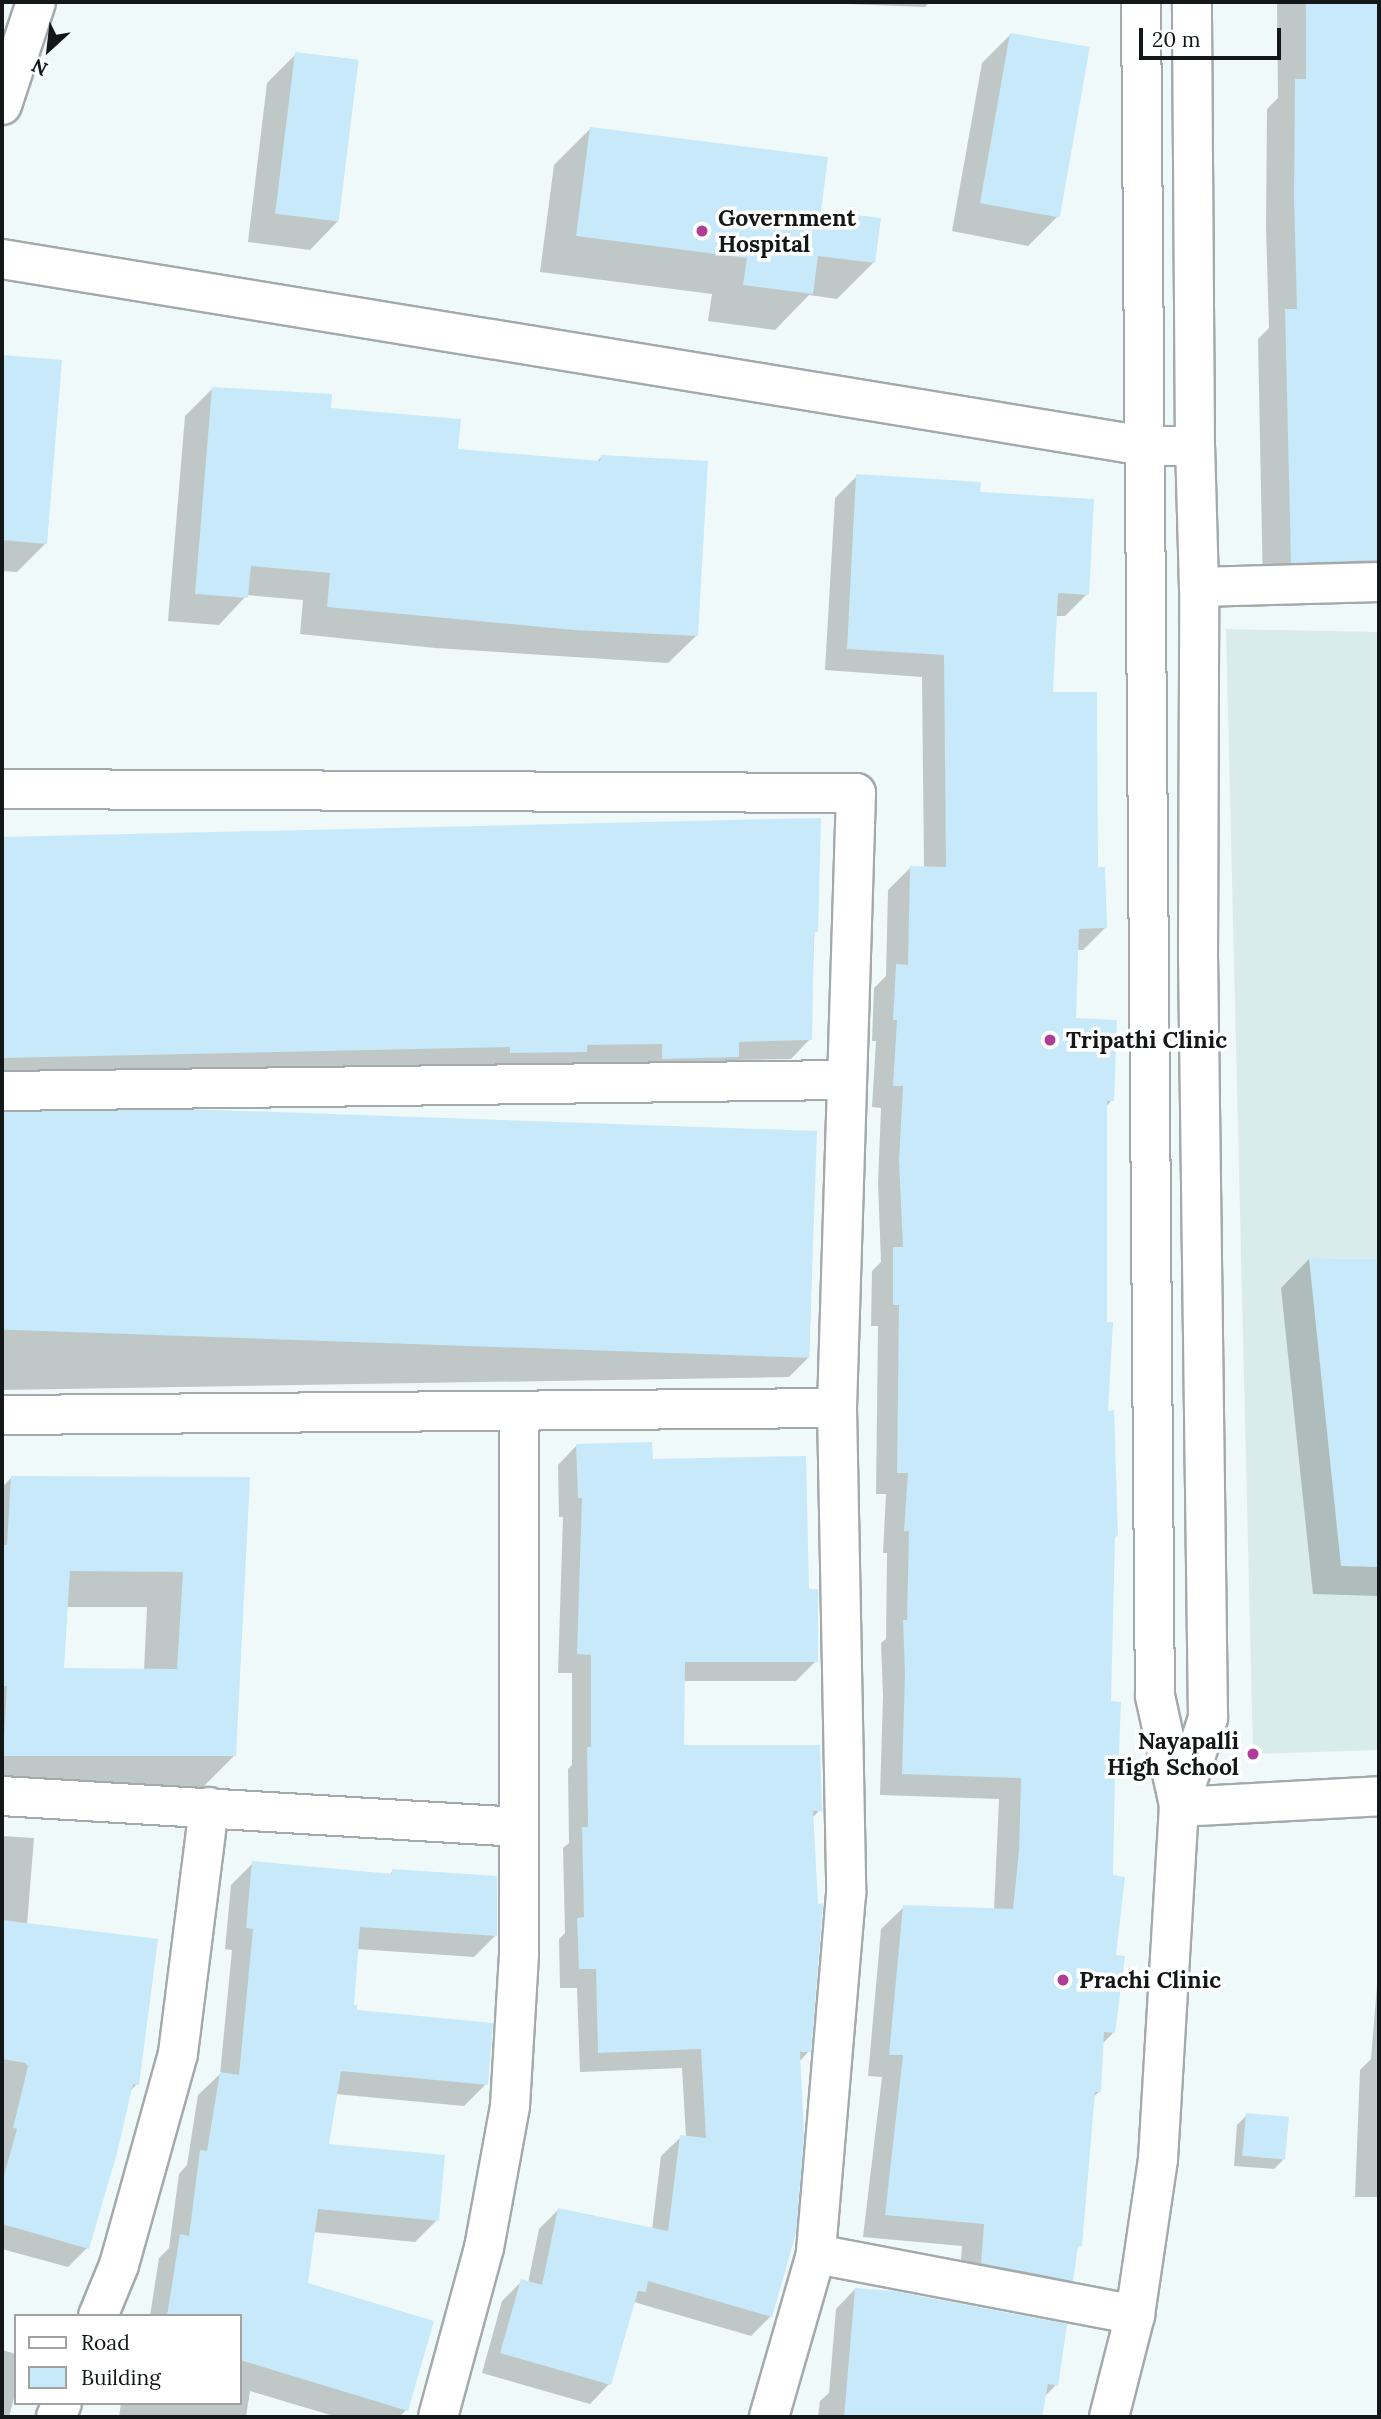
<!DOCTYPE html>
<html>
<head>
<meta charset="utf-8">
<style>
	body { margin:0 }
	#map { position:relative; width:1381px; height:2419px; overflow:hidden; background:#f0f9f9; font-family:Lora,serif }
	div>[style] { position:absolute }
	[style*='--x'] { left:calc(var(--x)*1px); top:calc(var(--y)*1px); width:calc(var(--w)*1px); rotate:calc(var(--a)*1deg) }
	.built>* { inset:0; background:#daebeb }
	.shadow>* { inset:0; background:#0003 }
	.building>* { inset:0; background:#c7e9f9; transform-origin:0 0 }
	.roads { filter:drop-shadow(2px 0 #a2aaab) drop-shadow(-2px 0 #a2aaab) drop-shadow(0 2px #a2aaab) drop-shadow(0 -2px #a2aaab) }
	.minor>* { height:38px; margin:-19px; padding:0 19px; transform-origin:19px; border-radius:19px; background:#fff }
	.tertiary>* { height:38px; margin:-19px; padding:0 19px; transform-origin:19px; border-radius:19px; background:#fff }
	.dots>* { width:19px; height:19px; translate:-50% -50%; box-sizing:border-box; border:4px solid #fff; border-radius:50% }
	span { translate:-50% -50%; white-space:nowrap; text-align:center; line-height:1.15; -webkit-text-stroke:7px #fff; paint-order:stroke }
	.poi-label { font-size:23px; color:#141717; font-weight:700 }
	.left { translate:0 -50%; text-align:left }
	.right { translate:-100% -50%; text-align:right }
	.frame { position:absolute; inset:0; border:4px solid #141717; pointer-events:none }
	.legend { position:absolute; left:14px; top:2314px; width:228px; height:91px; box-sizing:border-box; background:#fff; border:2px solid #a1a2a2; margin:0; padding:9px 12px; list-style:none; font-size:21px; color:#141717 }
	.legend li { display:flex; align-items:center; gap:14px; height:35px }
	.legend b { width:35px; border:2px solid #a1a2a2 }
	.north { position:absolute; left:14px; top:14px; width:70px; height:70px; -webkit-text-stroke:5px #fff; paint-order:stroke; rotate:207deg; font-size:19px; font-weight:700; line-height:28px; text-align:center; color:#141717 }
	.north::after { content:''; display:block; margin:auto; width:24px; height:32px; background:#141717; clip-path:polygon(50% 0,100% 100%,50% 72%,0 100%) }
	.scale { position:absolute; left:1139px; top:28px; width:142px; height:32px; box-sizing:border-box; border:4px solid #141717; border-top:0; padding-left:9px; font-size:21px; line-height:24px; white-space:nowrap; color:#141717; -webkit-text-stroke:5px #fff; paint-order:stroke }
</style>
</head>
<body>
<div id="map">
	<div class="built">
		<div style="clip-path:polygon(1226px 629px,1379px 632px,1379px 1259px,1309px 1258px,1341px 1565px,1379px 1567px,1379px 1750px,1253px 1754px)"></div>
	</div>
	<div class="shadow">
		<div style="clip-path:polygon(794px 2px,930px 2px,925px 7px)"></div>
		<div style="clip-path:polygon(1277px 2px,1379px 2px,1379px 592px,1263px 591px,1258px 339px,1269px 328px,1266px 228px,1267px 109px,1278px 98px)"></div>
		<div style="clip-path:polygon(1011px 34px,1057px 217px,1028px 246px,952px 231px,982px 63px)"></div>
		<div style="clip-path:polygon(296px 54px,338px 221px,310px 250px,248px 242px,267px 83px)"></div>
		<div style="clip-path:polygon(591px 128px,819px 212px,874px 262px,837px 299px,809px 295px,775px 330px,708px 321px,712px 294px,540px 272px,554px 165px)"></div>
		<div style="clip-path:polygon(2px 357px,60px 362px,46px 543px,17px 572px,2px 571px)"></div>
		<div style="clip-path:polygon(212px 389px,329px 410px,457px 451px,596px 463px,601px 457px,696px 636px,668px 663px,435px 648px,300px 634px,303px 600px,247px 595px,219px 625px,168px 621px,185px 416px)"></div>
		<div style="clip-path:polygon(857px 476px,978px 494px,1087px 594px,1065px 616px,1055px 616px,1051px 694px,1096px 869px,1106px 927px,1083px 950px,1076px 950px,1074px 1020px,1112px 1100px,1105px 1108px,1106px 1412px,1117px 1535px,1113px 1539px,1109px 1703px,1117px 1773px,1113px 1776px,1111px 1877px,1113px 2033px,1102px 2044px,1099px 2092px,1093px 2097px,1080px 2245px,1076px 2249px,1072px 2280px,1049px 2302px,959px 2285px,962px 2246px,863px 2237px,882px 2077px,868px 2076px,881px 1929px,904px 1907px,994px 1910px,999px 1799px,880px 1795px,883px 1696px,881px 1643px,886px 1639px,887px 1553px,883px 1553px,886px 1494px,876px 1494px,878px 1326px,871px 1326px,872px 1271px,881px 1262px,878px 1183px,881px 1108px,872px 1107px,876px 1041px,872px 1041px,874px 988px,886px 976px,888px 890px,910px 868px,924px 868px,922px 677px,825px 670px,835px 498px)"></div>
		<div style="clip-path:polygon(819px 820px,810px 1039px,791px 1059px,733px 1060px,718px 1076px,643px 1078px,643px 1063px,573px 1063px,566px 1070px,2px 1076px,2px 839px)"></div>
		<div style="clip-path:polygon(816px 1133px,809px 1357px,789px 1377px,2px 1390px,2px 1146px)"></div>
		<div style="clip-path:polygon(1309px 1259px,1379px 1261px,1379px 1596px,1313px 1594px,1281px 1288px)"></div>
		<div style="clip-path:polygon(577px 1445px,651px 1460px,807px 1590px,816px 1661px,796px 1681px,683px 1681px,683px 1746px,820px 1810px,812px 1818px,809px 2051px,799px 2062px,771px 2316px,751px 2336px,634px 2302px,609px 2384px,590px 2404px,482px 2373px,502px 2301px,522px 2281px,528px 2283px,539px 2229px,558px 2210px,652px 2230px,661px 2156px,681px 2137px,686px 2137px,682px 2068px,580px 2072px,577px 1988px,560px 1988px,559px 1939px,565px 1933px,563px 1848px,569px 1843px,568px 1769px,572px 1765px,572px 1673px,558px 1673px,563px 1517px,559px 1517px,558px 1465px)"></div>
		<div style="clip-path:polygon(evenodd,11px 1478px,248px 1478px,235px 1755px,198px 1792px,2px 1792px,2px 1487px,11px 1478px,66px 1607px,147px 1607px,144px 1671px,63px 1670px,66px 1607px)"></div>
		<div style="clip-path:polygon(2px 1836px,34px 1838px,27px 1925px,137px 2084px,128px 2093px,87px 2248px,68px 2267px,2px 2249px)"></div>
		<div style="clip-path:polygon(253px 1863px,389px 1875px,393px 1871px,495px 1936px,474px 1957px,357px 1949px,352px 2006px,355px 2012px,486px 2084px,464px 2106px,335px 2094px,326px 2145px,437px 2220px,415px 2242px,313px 2232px,306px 2284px,406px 2410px,399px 2417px,337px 2417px,250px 2391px,246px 2417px,119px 2417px,121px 2403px,240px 2403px,240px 2316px,150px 2316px,159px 2258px,169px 2248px,179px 2174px,187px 2165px,198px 2095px,220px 2074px,232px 1950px,225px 1949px,231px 1885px)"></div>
		<div style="clip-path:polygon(1379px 1960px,1379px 2197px,1355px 2197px,1360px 2070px,1371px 2059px)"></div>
		<div style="clip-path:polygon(1247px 2115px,1283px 2160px,1274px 2169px,1234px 2166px,1237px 2125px)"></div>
		<div style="clip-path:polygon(855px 2289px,1056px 2385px,1043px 2398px,1040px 2417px,818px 2417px,820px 2401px,829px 2393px,836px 2309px)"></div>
		<div style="clip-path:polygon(2px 2350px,16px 2354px,16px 2390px,9px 2417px,2px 2417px)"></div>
	</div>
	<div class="building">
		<div style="clip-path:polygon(1306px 2px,1379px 2px,1379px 560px,1291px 563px,1285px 309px,1297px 309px,1294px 198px,1295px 79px,1306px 79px)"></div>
		<div style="left:1010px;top:33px;width:81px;height:173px;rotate:10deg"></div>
		<div style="left:295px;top:52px;width:64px;height:163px;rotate:7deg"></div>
		<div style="clip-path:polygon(590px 127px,828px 157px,821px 211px,881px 218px,875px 263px,818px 256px,813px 294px,743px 285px,747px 258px,576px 236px)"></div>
		<div style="clip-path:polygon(2px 355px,62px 360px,47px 544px,2px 540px)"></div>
		<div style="clip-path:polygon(212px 387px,332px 394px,331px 408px,461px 419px,458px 449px,600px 461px,601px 455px,708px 461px,698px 636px,574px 630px,327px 607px,330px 573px,251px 566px,248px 598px,195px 594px)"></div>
		<div style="clip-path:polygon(856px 474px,981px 482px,980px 492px,1094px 499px,1089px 595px,1058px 593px,1053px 692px,1097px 692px,1098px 867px,1105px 867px,1107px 928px,1079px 929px,1076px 1018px,1117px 1020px,1114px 1101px,1107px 1101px,1107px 1322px,1113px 1322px,1108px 1411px,1114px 1410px,1118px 1536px,1115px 1536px,1111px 1701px,1121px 1702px,1118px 1774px,1115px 1773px,1113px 1875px,1125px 1877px,1116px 1955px,1125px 1956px,1115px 2033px,1104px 2032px,1101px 2092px,1095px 2092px,1082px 2246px,1078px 2246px,1073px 2281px,981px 2263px,984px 2224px,885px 2215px,903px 2055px,889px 2055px,903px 1905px,1013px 1909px,1019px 1851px,1021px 1778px,902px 1774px,905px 1673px,903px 1620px,907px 1620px,909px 1531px,904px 1531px,908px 1473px,897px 1473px,899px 1305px,893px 1305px,893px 1247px,903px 1247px,899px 1160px,903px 1086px,893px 1086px,897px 1020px,893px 1020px,896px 964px,908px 965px,910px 866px,946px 867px,944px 655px,847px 649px)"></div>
		<div style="clip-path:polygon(821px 818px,818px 932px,814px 932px,812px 1040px,739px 1042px,739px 1057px,662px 1059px,662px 1044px,587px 1045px,587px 1052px,510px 1053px,510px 1047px,2px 1058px,2px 837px)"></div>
		<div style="left:817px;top:1131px;width:227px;height:815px;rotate:92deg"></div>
		<div style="clip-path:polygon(1309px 1258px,1379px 1259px,1379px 1567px,1341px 1566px)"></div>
		<div style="clip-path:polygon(652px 1442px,653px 1459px,806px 1456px,809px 1589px,818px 1589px,818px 1662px,685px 1662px,684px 1745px,820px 1745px,822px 1811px,813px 1811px,818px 1904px,823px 1903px,811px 2052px,800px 2052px,804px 2135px,796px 2233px,772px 2317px,648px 2281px,646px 2292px,638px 2291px,611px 2385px,500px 2353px,521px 2279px,542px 2285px,558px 2208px,668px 2231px,680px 2135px,706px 2138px,701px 2049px,598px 2053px,596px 1969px,579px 1969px,577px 1918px,584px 1917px,582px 1827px,588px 1827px,587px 1747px,591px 1747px,591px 1655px,577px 1654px,582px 1498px,578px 1498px,576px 1444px)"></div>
		<div style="clip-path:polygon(evenodd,11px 1476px,250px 1477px,236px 1756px,3px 1756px,7px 1686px,2px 1686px,2px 1545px,7px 1545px,11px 1476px,70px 1571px,183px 1572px,177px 1669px,64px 1668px,70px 1571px)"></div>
		<div style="clip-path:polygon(252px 1861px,392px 1874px,392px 1869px,497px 1876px,497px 1936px,360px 1927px,354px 2005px,357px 2005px,357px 2010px,493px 2023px,488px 2085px,341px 2071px,329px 2144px,445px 2155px,439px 2221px,318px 2209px,308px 2283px,434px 2321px,408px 2411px,240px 2360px,240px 2316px,167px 2316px,180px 2234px,189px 2236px,200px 2150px,207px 2151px,220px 2072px,239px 2075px,253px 1929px,246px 1928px)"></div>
		<div style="clip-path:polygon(2px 1920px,158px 1939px,139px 2085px,133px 2084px,117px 2153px,89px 2249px,2px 2224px,2px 2183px,17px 2129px,13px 2128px,28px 2066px,25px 2063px,2px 2059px)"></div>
		<div style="left:1246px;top:2113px;width:43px;height:43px;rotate:5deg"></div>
		<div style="clip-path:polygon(855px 2288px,893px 2291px,1067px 2324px,1058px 2386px,1048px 2384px,1042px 2417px,844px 2417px)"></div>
	</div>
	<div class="roads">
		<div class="minor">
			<div style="--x:2;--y:105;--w:108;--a:-71.7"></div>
			<div style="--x:2;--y:259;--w:1158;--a:9.29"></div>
			<div style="--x:1145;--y:446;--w:50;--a:0"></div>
			<div style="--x:1199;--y:587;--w:180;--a:-1.6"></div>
			<div style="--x:2;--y:789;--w:854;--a:0.27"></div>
			<div style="--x:856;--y:793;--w:615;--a:91.77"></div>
			<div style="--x:837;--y:1408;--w:486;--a:88.9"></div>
			<div style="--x:846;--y:1894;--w:361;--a:94.8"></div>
			<div style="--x:816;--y:2254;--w:170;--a:106.1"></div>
			<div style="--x:2;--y:1091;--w:845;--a:-0.75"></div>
			<div style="--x:2;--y:1415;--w:835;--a:-0.48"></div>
			<div style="--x:2;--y:1796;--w:518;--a:3.43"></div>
			<div style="--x:1179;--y:1807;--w:200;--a:-3.1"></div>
			<div style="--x:816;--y:2254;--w:325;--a:10.8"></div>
			<div style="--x:98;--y:2316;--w:55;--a:-67.6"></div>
			<div style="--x:119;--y:2265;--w:220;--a:-74.4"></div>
			<div style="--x:178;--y:2053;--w:248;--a:-82.8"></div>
			<div style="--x:56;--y:2417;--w:15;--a:-67"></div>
			<div style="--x:438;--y:2417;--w:175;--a:-74.8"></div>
			<div style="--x:484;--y:2248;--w:144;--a:-79.6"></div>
			<div style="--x:510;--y:2106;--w:153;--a:-86.6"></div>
			<div style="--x:519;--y:1953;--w:542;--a:-90"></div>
		</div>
		<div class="tertiary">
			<div style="--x:1141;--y:2;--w:1694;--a:89.53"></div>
			<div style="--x:1155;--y:1696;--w:112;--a:77.6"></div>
			<div style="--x:1109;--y:2417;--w:105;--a:-75.7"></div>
			<div style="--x:1135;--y:2315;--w:158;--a:-81.6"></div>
			<div style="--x:1158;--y:2159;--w:353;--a:-86.6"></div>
			<div style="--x:1179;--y:1807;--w:94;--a:-72"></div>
			<div style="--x:1208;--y:1718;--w:760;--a:-90.75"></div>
			<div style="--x:1198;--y:958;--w:371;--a:-89.8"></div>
			<div style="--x:1199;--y:587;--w:141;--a:-91.6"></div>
			<div style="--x:1195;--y:446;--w:444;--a:-90.4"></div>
		</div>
	</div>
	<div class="dots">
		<div style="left:702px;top:231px;background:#b03c95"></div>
		<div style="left:1050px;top:1040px;background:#b03c95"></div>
		<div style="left:1253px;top:1754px;background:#b03c95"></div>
		<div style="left:1063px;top:1980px;background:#b03c95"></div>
	</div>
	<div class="poi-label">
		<span class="left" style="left:718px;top:231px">Government<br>Hospital</span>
		<span class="left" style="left:1066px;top:1040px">Tripathi Clinic</span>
		<span class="right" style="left:1239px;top:1754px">Nayapalli<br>High School</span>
		<span class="left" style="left:1079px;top:1980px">Prachi Clinic</span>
	</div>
	<div class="frame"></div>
	<ul class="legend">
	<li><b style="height:9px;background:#fff"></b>Road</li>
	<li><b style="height:19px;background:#c7e9f9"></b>Building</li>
	</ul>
	<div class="north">N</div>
	<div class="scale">20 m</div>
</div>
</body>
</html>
